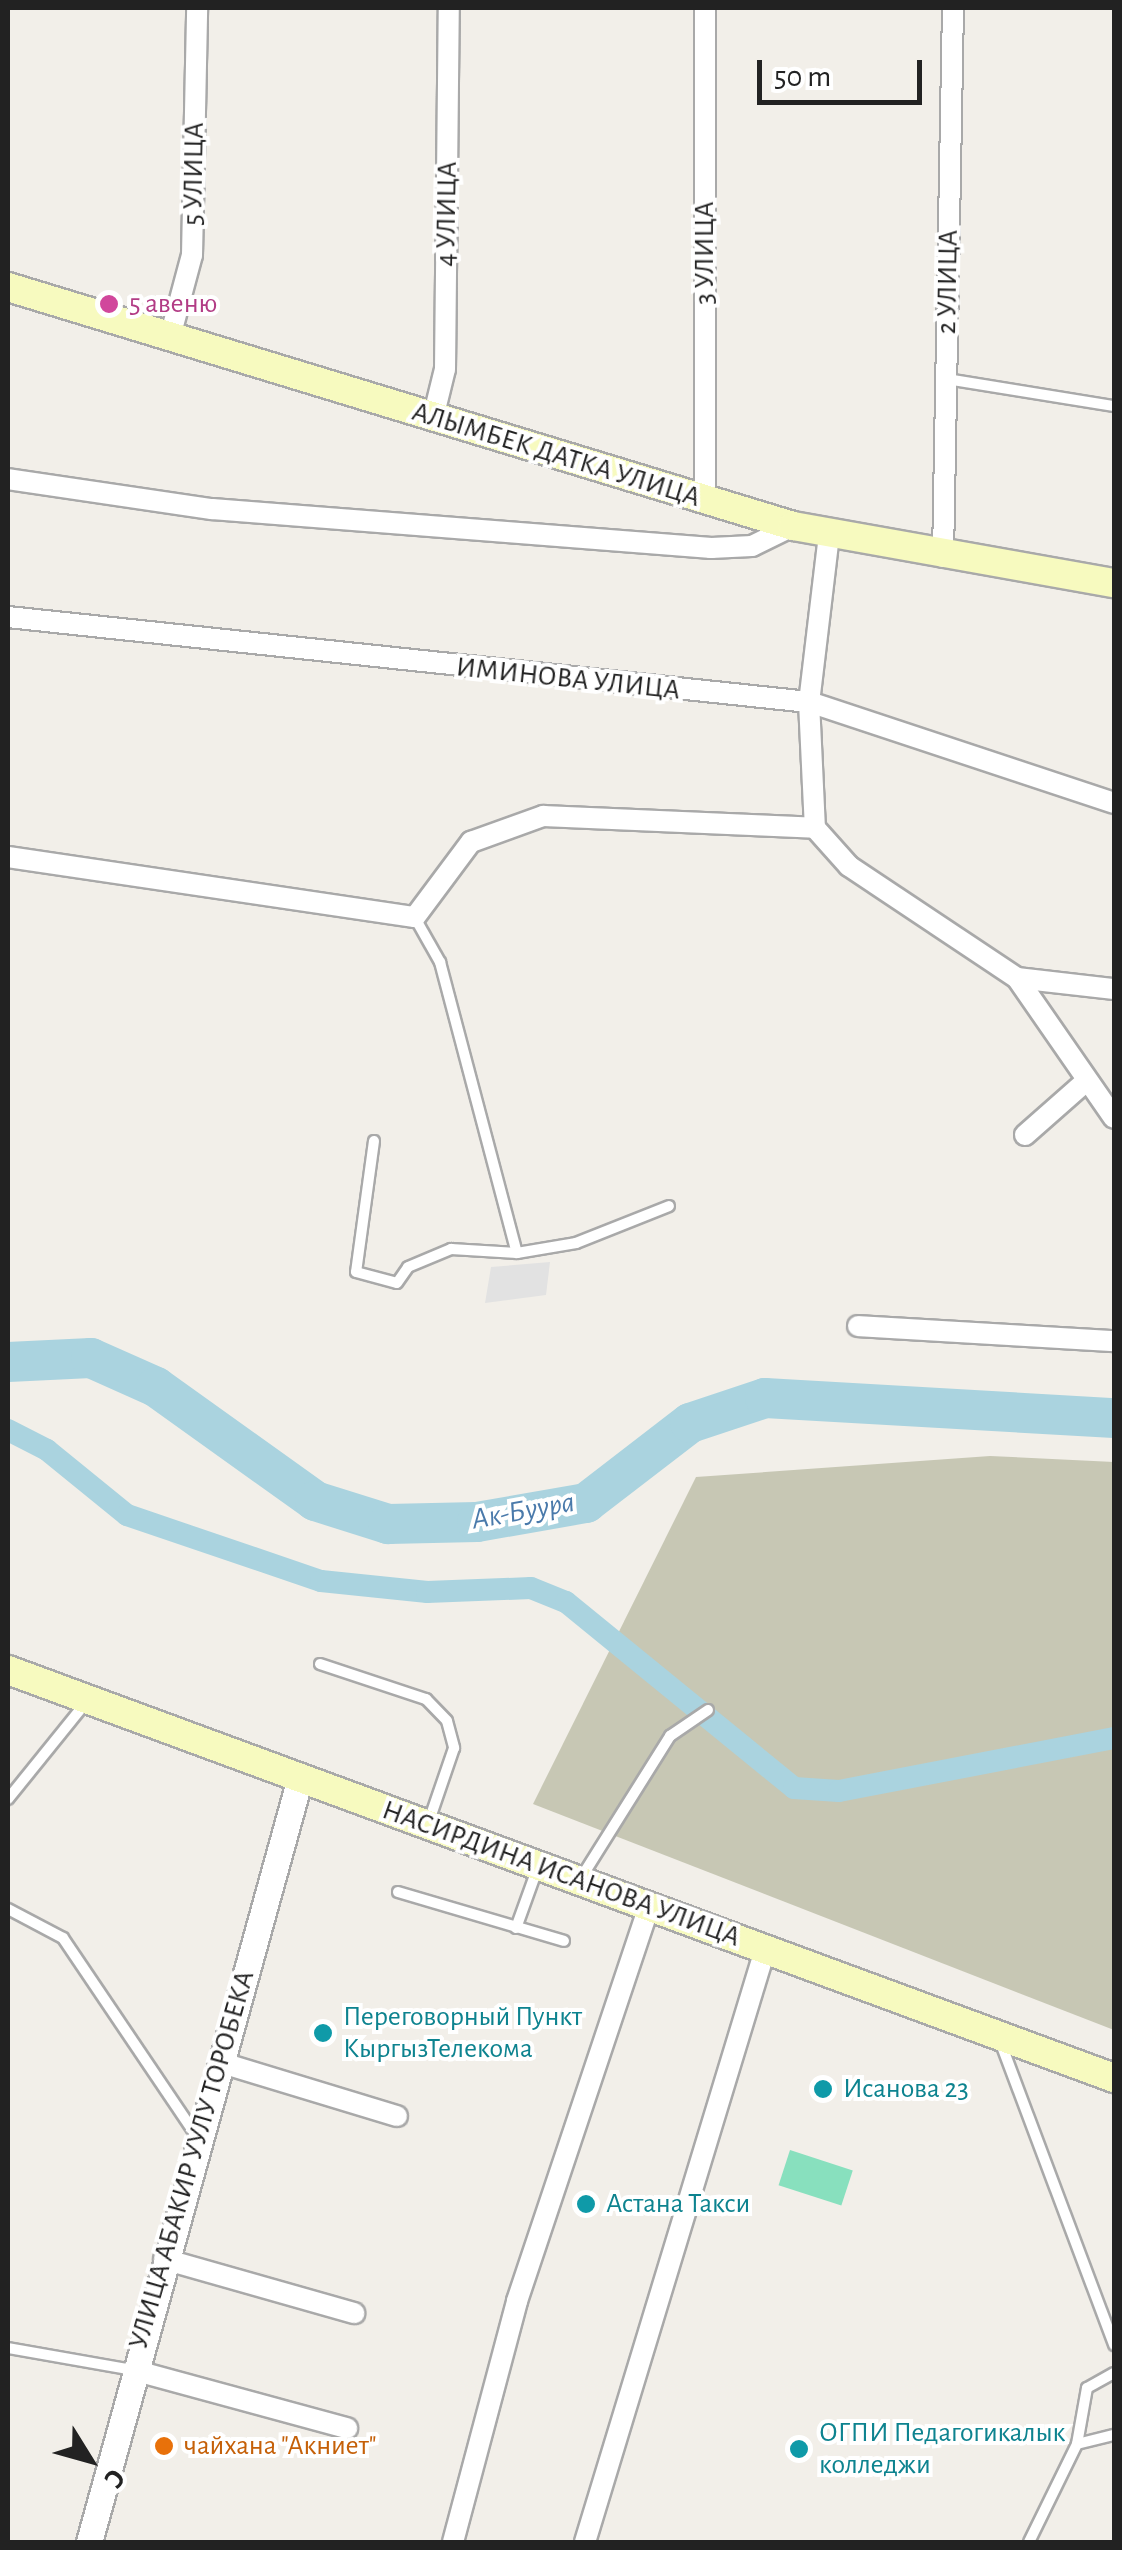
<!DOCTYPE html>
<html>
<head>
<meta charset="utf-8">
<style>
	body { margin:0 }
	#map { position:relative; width:1122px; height:2550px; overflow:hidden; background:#f2efe9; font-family:"Alegreya Sans",sans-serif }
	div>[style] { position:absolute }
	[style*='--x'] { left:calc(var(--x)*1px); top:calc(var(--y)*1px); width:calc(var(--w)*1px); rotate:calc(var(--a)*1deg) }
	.construction>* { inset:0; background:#c7c7b4 }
	.pitch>* { inset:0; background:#88e0be; transform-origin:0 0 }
	.parking>* { inset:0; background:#e2e2e2 }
	.canal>* { height:22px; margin:-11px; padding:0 11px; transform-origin:11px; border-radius:11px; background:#aad3df }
	.river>* { height:40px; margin:-20px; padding:0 20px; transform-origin:20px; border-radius:20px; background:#aad3df }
	.roads { filter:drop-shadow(2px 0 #a9a9a9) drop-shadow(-2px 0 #a9a9a9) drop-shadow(0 2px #a9a9a9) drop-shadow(0 -2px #a9a9a9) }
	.service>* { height:10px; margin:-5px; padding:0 5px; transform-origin:5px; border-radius:5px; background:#fff }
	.minor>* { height:20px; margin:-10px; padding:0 10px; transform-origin:10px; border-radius:10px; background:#fff }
	.tertiary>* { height:25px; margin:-12.5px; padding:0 12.5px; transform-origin:12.5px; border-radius:12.5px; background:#fff }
	.secondary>* { height:28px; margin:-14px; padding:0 14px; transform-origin:14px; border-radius:14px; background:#f7fabf }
	.dots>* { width:28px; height:28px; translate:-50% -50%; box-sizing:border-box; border:5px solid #fff; border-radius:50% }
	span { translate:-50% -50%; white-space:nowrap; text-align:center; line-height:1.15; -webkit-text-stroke:8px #fff; paint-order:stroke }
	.street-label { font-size:28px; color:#222 }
	.hotel-label { font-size:28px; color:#b23c85 }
	.left { translate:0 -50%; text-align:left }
	.culture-label { font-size:28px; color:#0d838f }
	.food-label { font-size:28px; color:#c56008 }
	.water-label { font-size:30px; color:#4a7aab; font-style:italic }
	.frame { position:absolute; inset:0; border:10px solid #222; pointer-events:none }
	.north { position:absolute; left:40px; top:2410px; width:100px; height:100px; -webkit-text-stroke:8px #fff; paint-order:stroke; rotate:127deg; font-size:28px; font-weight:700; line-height:40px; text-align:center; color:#222 }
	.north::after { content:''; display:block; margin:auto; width:35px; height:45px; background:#222; clip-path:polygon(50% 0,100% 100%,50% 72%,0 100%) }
	.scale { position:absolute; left:757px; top:60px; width:165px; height:45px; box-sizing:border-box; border:5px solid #222; border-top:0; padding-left:12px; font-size:30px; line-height:35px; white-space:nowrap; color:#222; -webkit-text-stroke:8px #fff; paint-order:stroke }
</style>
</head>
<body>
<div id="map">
	<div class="construction">
		<div style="clip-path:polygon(990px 1456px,1114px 1462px,1114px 2030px,533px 1804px,696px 1477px)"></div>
	</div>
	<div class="pitch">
		<div style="left:790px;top:2150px;width:66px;height:37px;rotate:18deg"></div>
	</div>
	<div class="parking">
		<div style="clip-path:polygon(550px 1262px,546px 1295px,485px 1303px,491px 1267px)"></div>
	</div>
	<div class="canal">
		<div style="--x:8;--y:1430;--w:44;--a:27.1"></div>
		<div style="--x:47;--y:1450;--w:103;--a:39.1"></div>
		<div style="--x:127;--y:1515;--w:205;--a:18.8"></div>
		<div style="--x:321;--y:1581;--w:107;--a:5.9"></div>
		<div style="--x:427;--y:1592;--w:104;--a:-2.2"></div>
		<div style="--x:531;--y:1588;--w:38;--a:22"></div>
		<div style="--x:566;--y:1602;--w:294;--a:39.2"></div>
		<div style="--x:794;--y:1788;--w:45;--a:3.8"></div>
		<div style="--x:839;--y:1791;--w:280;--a:-10.9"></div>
	</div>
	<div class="river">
		<div style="--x:8;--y:1362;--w:83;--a:-2.8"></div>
		<div style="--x:91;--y:1358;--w:71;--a:24"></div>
		<div style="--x:156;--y:1387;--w:196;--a:35.6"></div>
		<div style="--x:315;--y:1501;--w:77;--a:17.5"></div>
		<div style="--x:388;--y:1524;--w:89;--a:-1.3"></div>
		<div style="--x:477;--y:1522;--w:111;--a:-9.9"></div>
		<div style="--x:586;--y:1503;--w:131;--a:-37.6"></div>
		<div style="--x:690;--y:1423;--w:79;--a:-18.4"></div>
		<div style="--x:765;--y:1398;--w:350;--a:3.3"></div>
	</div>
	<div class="roads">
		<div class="service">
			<div style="--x:947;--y:379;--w:169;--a:9.2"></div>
			<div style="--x:415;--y:918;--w:51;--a:60.4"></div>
			<div style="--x:440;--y:962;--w:301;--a:75.2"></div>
			<div style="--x:374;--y:1141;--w:132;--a:97.8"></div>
			<div style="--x:356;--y:1272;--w:42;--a:15"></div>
			<div style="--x:397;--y:1283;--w:19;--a:-55"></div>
			<div style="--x:408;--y:1267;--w:47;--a:-22.7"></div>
			<div style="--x:451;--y:1249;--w:66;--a:3.5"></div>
			<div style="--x:517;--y:1253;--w:60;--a:-9.6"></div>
			<div style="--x:576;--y:1243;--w:100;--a:-21.7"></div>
			<div style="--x:320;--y:1664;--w:112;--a:18.3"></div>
			<div style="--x:426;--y:1699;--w:30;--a:46"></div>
			<div style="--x:447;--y:1721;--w:28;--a:75"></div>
			<div style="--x:454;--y:1748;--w:80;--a:108.9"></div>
			<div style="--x:8;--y:1799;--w:126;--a:-51.1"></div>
			<div style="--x:581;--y:1878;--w:168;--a:-57.9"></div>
			<div style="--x:670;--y:1736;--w:46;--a:-34.4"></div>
			<div style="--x:398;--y:1892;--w:173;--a:16.4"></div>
			<div style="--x:8;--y:1909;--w:62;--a:27.8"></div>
			<div style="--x:63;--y:1938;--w:240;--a:56"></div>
			<div style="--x:516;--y:1928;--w:65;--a:-70.2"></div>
			<div style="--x:1000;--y:2041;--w:325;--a:69.4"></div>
			<div style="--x:8;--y:2348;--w:127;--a:10"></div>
			<div style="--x:1077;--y:2444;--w:57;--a:-79.9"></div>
			<div style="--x:1087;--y:2388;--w:31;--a:-29"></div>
			<div style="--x:1029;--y:2542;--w:109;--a:-63.9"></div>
			<div style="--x:1077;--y:2444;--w:38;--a:-14"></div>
		</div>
		<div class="minor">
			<div style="--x:705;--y:8;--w:491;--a:90"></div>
			<div style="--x:170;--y:337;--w:85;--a:-75"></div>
			<div style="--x:192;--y:255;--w:247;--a:-88.8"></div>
			<div style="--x:433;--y:418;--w:50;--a:-76.2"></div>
			<div style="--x:445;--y:369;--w:361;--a:-89.4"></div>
			<div style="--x:8;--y:479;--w:206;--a:8.4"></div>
			<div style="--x:212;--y:509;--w:501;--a:4.47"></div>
			<div style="--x:711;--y:548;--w:41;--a:-2.8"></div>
			<div style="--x:752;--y:546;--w:46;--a:-26"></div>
			<div style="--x:829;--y:535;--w:168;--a:96.8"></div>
			<div style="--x:809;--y:702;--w:126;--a:87.3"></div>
			<div style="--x:815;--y:828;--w:51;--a:48.2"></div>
			<div style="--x:849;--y:866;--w:202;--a:33.7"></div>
			<div style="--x:1017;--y:978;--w:170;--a:55.3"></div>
			<div style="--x:943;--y:557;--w:549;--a:-88.96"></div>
			<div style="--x:8;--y:617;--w:805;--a:6.06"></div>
			<div style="--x:809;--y:702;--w:321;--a:18.3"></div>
			<div style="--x:8;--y:857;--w:411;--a:8.4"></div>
			<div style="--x:415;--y:917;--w:94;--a:-53.3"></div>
			<div style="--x:471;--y:842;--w:77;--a:-19.9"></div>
			<div style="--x:543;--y:816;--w:272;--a:2.5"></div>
			<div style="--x:1017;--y:978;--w:98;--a:6.5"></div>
			<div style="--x:1025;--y:1135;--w:79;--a:-41.4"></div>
			<div style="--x:858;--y:1326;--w:256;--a:3.4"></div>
			<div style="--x:219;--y:2062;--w:186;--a:16.9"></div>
			<div style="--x:164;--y:2259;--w:198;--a:15.9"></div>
			<div style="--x:133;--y:2370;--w:222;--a:15.2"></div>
			<div style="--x:453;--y:2542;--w:249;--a:-75.1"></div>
			<div style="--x:517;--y:2301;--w:416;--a:-71.5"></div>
			<div style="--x:585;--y:2542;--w:619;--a:-73.09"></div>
		</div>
		<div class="tertiary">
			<div style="--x:89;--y:2542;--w:793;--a:-74.56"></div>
		</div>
		<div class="secondary">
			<div style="--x:8;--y:287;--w:821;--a:16.93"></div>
			<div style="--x:793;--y:526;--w:326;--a:10.1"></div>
			<div style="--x:8;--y:1670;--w:1179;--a:20.25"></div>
		</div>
	</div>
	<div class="dots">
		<div style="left:109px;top:304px;background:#d1479c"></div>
		<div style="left:323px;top:2033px;background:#0f9aa8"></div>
		<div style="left:823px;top:2089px;background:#0f9aa8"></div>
		<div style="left:586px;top:2204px;background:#0f9aa8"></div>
		<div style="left:164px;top:2446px;background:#e8710a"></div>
		<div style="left:799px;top:2449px;background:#0f9aa8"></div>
	</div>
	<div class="street-label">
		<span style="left:194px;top:174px;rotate:-89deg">5 УЛИЦА</span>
		<span style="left:447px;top:214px;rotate:-89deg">4 УЛИЦА</span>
		<span style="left:705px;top:253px;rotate:-90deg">3 УЛИЦА</span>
		<span style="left:948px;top:282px;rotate:-89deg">2 УЛИЦА</span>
		<span style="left:556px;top:455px;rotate:17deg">АЛЫМБЕК ДАТКА УЛИЦА</span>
		<span style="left:568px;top:679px;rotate:6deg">ИМИНОВА УЛИЦА</span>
		<span style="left:561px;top:1874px;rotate:20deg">НАСИРДИНА ИСАНОВА УЛИЦА</span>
		<span style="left:192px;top:2160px;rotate:-74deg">УЛИЦА АБАКИР УУЛУ ТОРОБЕКА</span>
	</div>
	<div class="hotel-label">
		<span class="left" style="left:129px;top:304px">5 авеню</span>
	</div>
	<div class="culture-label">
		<span class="left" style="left:343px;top:2033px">Переговорный Пункт<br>КыргызТелекома</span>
		<span class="left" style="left:843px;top:2089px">Исанова 23</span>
		<span class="left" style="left:606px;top:2204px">Астана Такси</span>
		<span class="left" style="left:819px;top:2449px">ОГПИ Педагогикалык<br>колледжи</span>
	</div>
	<div class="food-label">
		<span class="left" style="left:184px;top:2446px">чайхана "Акниет"</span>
	</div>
	<div class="water-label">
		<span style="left:523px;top:1511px;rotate:-10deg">Ак-Буура</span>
	</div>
	<div class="frame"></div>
	<div class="north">С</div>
	<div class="scale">50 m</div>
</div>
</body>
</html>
